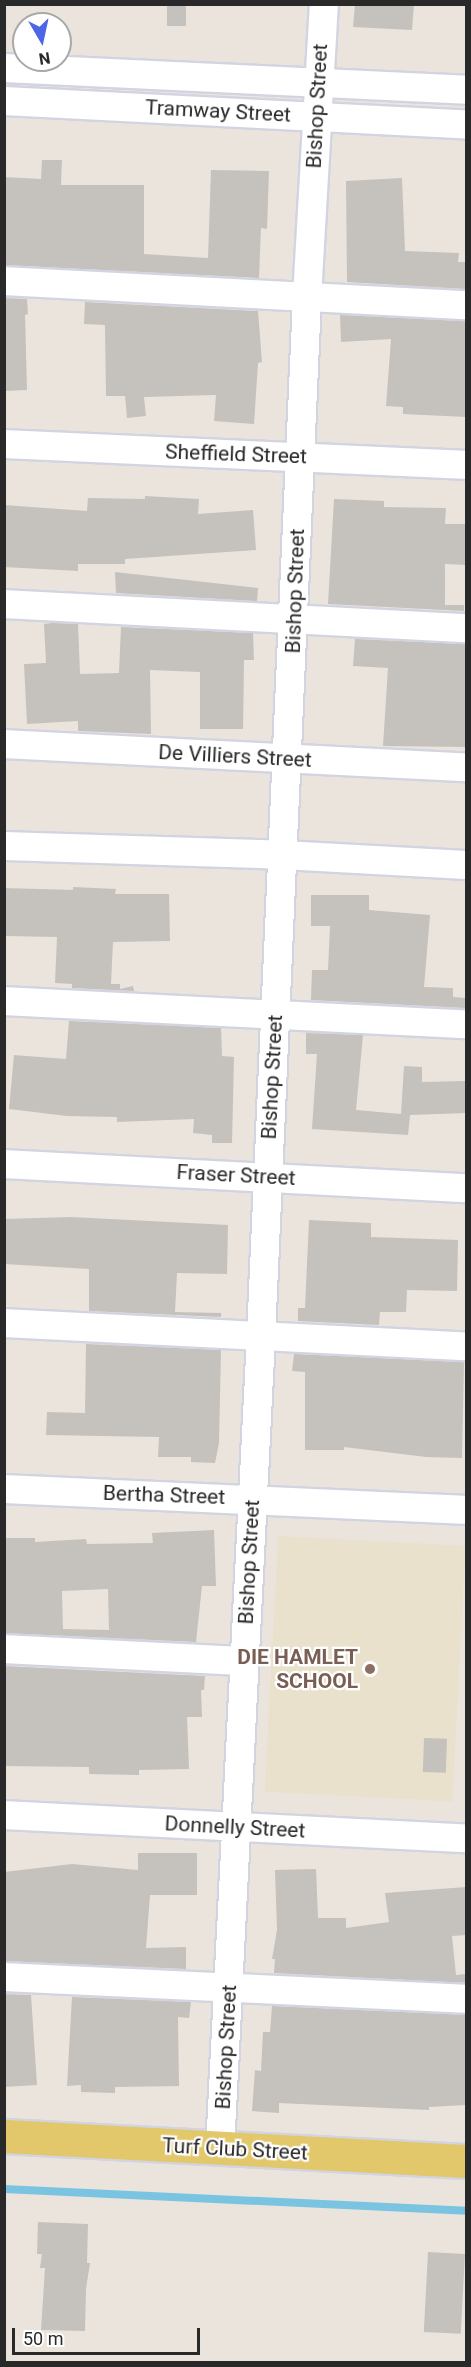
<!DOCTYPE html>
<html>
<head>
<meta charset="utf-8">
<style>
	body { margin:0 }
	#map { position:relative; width:471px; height:2367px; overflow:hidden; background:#eae4dc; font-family:Roboto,sans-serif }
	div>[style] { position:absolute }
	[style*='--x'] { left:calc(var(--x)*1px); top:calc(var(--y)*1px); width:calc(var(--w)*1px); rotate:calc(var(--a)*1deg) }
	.education>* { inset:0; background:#eae1cd; transform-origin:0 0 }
	.stream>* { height:8px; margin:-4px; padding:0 4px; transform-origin:4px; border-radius:4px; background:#7ac4e2 }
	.building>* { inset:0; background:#c5c1bc; transform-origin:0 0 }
	.roads { filter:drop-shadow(2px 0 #d2d4e1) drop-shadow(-2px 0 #d2d4e1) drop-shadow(0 2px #d2d4e1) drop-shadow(0 -2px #d2d4e1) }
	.minor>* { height:28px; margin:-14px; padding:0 14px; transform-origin:14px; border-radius:14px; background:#fff }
	.major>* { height:33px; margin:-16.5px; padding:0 16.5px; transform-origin:16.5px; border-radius:16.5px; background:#e2c86a }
	.dots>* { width:16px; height:16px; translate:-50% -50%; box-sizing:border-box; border:3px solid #fff; border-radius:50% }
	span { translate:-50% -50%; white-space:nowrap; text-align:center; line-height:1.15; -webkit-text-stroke:4.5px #fff; paint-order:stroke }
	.street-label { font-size:21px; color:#292929 }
	.education-label { font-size:21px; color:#785e54; font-weight:700 }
	.right { translate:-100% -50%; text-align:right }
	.frame { position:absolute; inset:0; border:6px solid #292929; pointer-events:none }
	.north { position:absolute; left:12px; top:12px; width:60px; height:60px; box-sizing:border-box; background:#fff; border:2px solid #a9a9a9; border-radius:50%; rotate:171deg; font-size:16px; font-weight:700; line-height:24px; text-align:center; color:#292929 }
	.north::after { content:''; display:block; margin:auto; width:21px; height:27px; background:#4c66e7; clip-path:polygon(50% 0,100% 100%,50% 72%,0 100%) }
	.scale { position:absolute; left:12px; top:2328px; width:188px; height:27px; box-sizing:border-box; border:3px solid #292929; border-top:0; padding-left:8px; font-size:18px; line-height:21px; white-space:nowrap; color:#292929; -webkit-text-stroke:4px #fff; paint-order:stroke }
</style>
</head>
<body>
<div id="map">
	<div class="education">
		<div style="left:278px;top:1536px;width:188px;height:256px;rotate:3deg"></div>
	</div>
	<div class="stream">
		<div style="--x:4;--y:2189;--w:463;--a:2.7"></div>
	</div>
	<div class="building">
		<div style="left:167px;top:4px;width:19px;height:22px"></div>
		<div style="clip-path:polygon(355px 4px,414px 4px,412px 30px,353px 27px)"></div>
		<div style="clip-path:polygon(42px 160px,62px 160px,61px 185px,144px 185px,144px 254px,208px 258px,211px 170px,269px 171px,267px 229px,261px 228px,259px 278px,4px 265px,4px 177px,41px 179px)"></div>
		<div style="clip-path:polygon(402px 178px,405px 251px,459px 253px,458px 262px,466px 262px,466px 289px,347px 282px,346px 181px)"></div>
		<div style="clip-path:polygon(4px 298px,27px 299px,28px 314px,25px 315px,27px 390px,4px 391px)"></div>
		<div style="clip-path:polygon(85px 302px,258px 311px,262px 362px,258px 363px,254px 424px,214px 421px,216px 395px,144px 397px,146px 416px,127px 418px,125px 396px,106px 396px,105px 325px,84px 324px)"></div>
		<div style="clip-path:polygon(340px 315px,466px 321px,466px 417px,403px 414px,403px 407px,386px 406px,391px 339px,341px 342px)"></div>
		<div style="clip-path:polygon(145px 496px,199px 499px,198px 514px,253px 510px,256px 550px,125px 559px,125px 564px,78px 564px,78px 571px,4px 567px,4px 505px,87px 511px,88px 498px,145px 499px)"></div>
		<div style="clip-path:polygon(334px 499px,384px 501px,384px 507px,446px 508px,445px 524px,466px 524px,466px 565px,445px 564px,445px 605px,464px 605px,464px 611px,328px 604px)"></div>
		<div style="clip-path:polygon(115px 572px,258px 588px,257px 601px,116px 593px)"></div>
		<div style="clip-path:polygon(53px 623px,78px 624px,80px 674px,119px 673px,121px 627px,253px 633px,254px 660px,244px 660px,243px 729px,200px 729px,200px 672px,150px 670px,151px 734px,78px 731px,78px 721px,27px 724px,24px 664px,46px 663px,44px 624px)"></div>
		<div style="clip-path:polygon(355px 639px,466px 644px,466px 747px,383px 746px,388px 668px,353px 666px)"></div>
		<div style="clip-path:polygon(73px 887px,116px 889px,115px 894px,169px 894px,170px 941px,113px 942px,111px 984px,120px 984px,120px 989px,133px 986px,134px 991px,72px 988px,72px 984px,55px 983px,57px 937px,4px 936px,4px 888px,73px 890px)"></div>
		<div style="clip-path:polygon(311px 895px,369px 895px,369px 910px,430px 915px,424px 987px,453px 988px,453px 997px,466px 998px,466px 1008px,311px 1000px,312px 970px,328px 970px,330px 926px,311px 926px)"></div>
		<div style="clip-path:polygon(69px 1021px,221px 1028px,222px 1056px,234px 1057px,232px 1143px,212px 1143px,212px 1135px,193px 1133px,194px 1119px,117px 1122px,117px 1117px,67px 1116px,9px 1109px,14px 1055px,66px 1059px)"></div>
		<div style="clip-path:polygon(306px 1033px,363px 1035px,356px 1110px,401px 1114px,404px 1066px,422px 1067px,422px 1082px,466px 1081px,466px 1113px,410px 1115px,408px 1135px,312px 1129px,317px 1054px,306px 1054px)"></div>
		<div style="clip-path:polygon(71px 1217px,228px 1225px,227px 1274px,177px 1273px,175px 1312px,221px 1313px,221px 1317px,89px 1311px,89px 1269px,4px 1264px,4px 1219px)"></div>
		<div style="clip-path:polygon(309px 1220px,371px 1223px,371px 1237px,458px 1240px,457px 1291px,407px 1290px,406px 1312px,380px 1312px,379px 1325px,298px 1321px,298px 1308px,305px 1308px)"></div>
		<div style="clip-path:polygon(86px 1344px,221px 1350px,219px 1443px,215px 1463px,191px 1462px,191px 1457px,158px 1457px,159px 1437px,46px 1435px,47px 1412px,85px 1413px)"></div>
		<div style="clip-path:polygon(294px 1354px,464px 1362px,462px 1458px,426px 1457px,344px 1447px,344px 1450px,305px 1450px,305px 1372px,292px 1371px)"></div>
		<div style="clip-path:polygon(evenodd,214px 1530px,216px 1586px,202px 1586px,196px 1642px,5px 1633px,4px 1538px,35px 1538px,35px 1542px,86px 1539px,87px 1544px,153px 1543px,152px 1533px,214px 1530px,108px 1589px,109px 1630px,63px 1629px,62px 1591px,108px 1589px)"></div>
		<div style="clip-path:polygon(4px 1666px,205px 1676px,204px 1690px,201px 1690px,202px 1717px,187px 1717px,189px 1769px,139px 1770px,139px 1775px,89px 1774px,89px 1767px,4px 1766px)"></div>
		<div style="left:424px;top:1738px;width:23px;height:34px;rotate:2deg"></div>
		<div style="clip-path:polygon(138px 1853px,197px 1853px,197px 1895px,150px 1895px,146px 1948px,186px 1947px,186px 1969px,4px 1961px,4px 1872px,72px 1864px,138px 1870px)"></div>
		<div style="clip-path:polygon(316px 1869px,318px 1918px,346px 1918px,346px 1928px,389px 1922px,385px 1893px,466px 1887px,466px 1935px,452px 1936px,456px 1975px,466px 1974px,466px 1983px,274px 1973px,275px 1959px,272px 1959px,277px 1930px,275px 1870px)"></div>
		<div style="clip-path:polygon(4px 1994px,31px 1995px,37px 2085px,4px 2087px)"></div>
		<div style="clip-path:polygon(72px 1997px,191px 2002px,189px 2018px,178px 2017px,179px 2086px,115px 2087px,115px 2093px,81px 2092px,81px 2085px,67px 2086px)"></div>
		<div style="clip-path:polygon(272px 2006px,466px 2015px,466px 2105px,429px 2107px,429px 2110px,279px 2103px,279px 2113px,252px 2111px,255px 2070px,261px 2071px,263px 2032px,270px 2032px)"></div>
		<div style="clip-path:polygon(38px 2222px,88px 2224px,87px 2263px,90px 2263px,86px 2289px,85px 2331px,41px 2330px,45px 2268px,40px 2268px,42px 2254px,37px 2254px)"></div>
		<div style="left:428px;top:2252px;width:37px;height:80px;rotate:3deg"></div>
	</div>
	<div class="roads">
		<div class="minor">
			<div style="--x:4;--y:68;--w:463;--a:2.7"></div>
			<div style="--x:4;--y:101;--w:463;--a:2.9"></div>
			<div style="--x:4;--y:281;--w:463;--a:3"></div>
			<div style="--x:4;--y:444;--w:462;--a:2.6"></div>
			<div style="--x:4;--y:604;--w:463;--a:3"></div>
			<div style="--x:4;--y:744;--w:463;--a:2.9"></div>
			<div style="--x:4;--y:846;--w:279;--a:1.8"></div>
			<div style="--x:283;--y:855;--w:183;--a:3.1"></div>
			<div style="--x:4;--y:1001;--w:463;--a:2.9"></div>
			<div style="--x:4;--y:1164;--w:463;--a:3"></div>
			<div style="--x:4;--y:1323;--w:463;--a:2.9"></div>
			<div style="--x:4;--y:1489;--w:462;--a:2.6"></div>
			<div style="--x:4;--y:1649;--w:239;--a:2.9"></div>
			<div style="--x:4;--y:1815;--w:463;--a:2.9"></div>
			<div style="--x:4;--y:1977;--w:463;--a:2.7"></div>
			<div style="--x:220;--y:2149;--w:814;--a:-87.11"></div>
			<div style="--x:261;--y:1336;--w:1040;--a:-87.46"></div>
			<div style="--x:307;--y:297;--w:293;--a:-86.7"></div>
		</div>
		<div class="major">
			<div style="--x:4;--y:2136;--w:463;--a:3.1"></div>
		</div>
	</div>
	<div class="dots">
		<div style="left:370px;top:1669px;background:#8d6e63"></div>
	</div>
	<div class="street-label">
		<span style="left:317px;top:106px;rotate:-87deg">Bishop Street</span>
		<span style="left:218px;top:111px;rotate:3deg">Tramway Street</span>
		<span style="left:236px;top:454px;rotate:2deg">Sheffield Street</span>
		<span style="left:295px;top:591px;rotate:-88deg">Bishop Street</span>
		<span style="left:235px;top:756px;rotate:3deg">De Villiers Street</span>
		<span style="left:272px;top:1077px;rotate:-87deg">Bishop Street</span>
		<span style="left:236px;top:1175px;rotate:3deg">Fraser Street</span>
		<span style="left:164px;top:1495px;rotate:2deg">Bertha Street</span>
		<span style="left:249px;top:1562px;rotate:-87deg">Bishop Street</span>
		<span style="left:235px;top:1827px;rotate:3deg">Donnelly Street</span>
		<span style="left:226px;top:2047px;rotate:-87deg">Bishop Street</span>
		<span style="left:235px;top:2149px;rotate:3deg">Turf Club Street</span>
	</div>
	<div class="education-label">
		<span class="right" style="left:358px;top:1669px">DIE HAMLET<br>SCHOOL</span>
	</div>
	<div class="frame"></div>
	<div class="north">N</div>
	<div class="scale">50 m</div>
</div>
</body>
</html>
